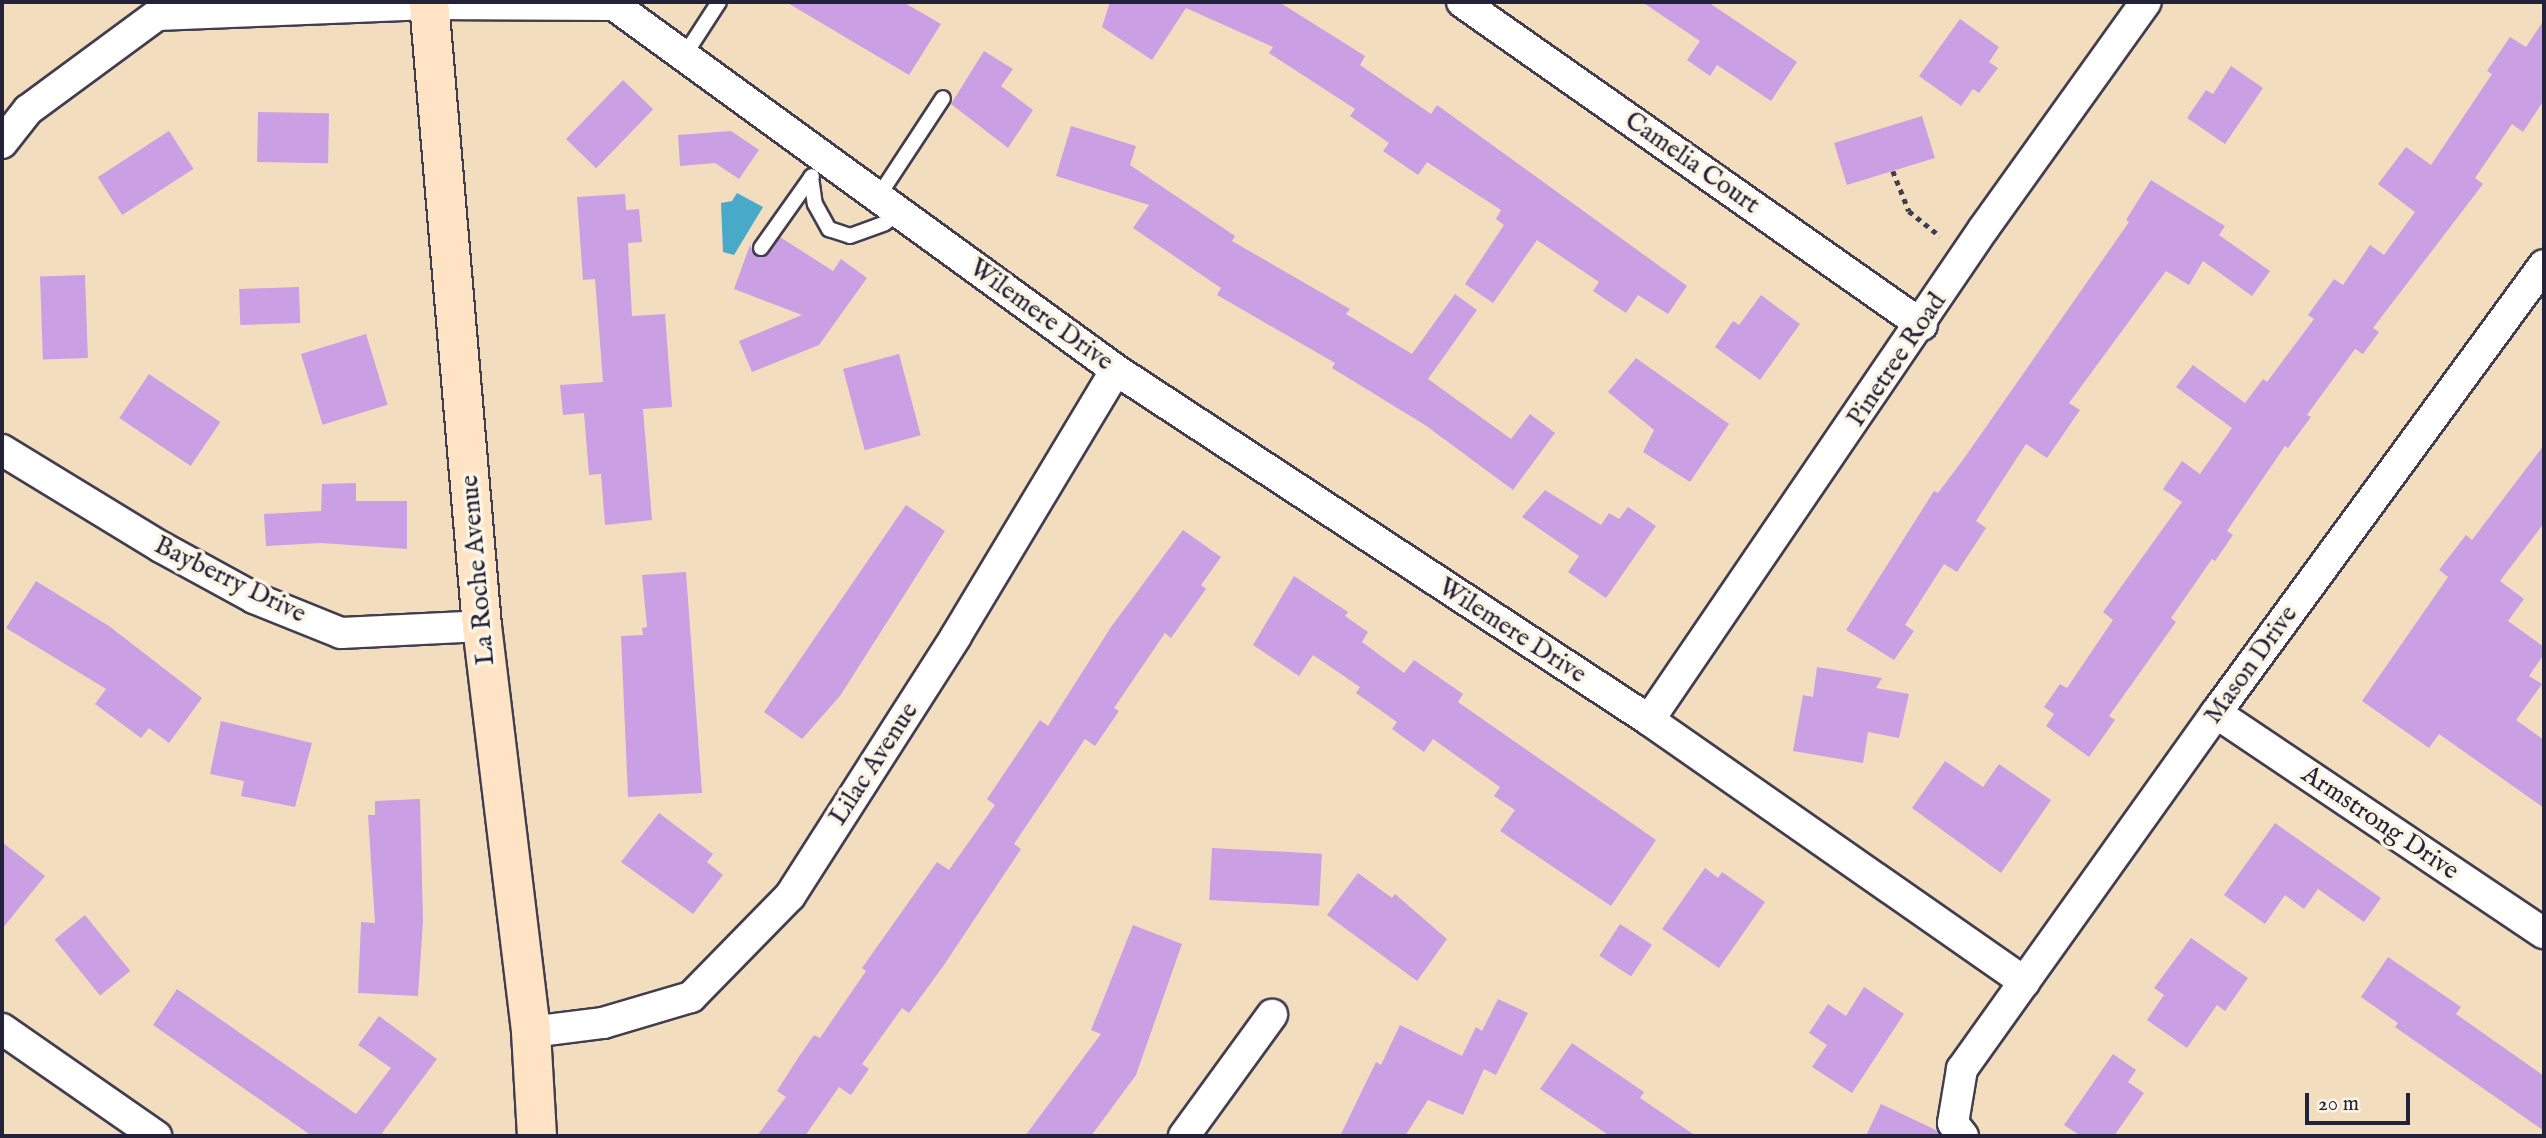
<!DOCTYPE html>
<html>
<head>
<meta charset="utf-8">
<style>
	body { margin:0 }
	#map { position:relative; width:2546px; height:1138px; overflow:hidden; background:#f2debf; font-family:"IM FELL English",serif }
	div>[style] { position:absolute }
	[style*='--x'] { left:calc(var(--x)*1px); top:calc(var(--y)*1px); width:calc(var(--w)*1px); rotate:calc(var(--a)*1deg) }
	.water>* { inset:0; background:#49a9c8 }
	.building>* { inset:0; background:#cb9fe4; transform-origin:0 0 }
	.path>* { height:4.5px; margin-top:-2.25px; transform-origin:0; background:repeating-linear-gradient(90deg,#413e4f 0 5px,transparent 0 10px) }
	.roads { filter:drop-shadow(2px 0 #413e4f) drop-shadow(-2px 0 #413e4f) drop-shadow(0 2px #413e4f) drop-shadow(0 -2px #413e4f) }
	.lane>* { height:14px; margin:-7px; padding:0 7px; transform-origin:7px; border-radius:7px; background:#fff }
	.street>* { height:30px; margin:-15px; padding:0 15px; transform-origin:15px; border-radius:15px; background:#fff }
	.secondary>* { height:38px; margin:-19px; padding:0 19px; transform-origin:19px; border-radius:19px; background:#fee4c5 }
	span { translate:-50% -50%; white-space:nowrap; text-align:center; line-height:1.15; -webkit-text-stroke:7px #fcf5e5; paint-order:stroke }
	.street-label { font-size:26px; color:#22223b }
	.frame { position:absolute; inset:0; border:4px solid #22223b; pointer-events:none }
	.scale { position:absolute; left:2305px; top:1093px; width:105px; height:32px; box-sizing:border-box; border:4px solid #22223b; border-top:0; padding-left:9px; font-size:21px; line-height:24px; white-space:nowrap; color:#22223b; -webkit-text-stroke:5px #fcf5e5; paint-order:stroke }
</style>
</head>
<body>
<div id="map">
	<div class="water">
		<div style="clip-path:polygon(737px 193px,763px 207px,734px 255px,723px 252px,721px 203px,732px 201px)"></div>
	</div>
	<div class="building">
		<div style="clip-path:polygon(786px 2px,903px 2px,941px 24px,909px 75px)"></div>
		<div style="clip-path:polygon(1110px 2px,1279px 2px,1365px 56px,1360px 65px,1431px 114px,1437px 105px,1687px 286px,1668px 314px,1638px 295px,1626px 313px,1593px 291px,1599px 282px,1537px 240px,1493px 303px,1465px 284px,1504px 225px,1496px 219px,1501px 210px,1427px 162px,1418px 175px,1383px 151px,1389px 143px,1350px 116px,1355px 109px,1269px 53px,1273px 47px,1186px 8px,1152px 60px,1102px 27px)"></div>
		<div style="clip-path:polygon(1642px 2px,1708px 2px,1797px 62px,1771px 101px,1717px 65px,1710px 76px,1687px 60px,1700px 41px)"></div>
		<div style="clip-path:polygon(1960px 19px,1999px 47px,1989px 62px,1998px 68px,1979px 93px,1973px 89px,1961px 106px,1919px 76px)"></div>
		<div style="clip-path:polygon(2544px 20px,2544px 100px,2523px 132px,2512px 124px,2475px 178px,2483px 184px,2373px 328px,2379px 332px,2363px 354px,2355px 349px,2307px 415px,2311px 417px,2288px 448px,2285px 446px,2227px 531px,2233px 535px,2215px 561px,2212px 559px,2171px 618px,2176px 622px,2109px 716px,2115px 720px,2089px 757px,2046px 726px,2054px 714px,2044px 707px,2060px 684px,2067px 688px,2113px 620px,2103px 612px,2182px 502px,2163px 489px,2182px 461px,2200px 474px,2232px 428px,2176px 387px,2193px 365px,2245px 403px,2263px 379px,2267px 382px,2314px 319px,2308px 315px,2334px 279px,2343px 285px,2370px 245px,2384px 255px,2415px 212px,2378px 184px,2406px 147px,2431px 165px,2492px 74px,2487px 71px,2510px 37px,2526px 47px)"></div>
		<div style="clip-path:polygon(984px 51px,1013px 69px,1001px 86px,1033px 110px,1008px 148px,951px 104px)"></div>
		<div style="clip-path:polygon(2231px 66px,2263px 88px,2225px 144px,2187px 118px,2206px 90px,2213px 94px)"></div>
		<div style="left:623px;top:80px;width:42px;height:82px;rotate:44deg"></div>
		<div style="left:258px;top:112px;width:71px;height:50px;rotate:1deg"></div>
		<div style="left:1922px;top:116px;width:44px;height:92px;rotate:73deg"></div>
		<div style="clip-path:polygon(1071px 126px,1136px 146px,1130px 165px,1235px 236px,1232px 241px,1350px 309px,1346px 314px,1412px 354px,1455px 294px,1477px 310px,1428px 379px,1511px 439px,1530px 414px,1555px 433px,1513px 490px,1425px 425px,1332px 368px,1335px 363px,1217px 295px,1221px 288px,1133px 228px,1149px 205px,1056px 176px)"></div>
		<div style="left:169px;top:131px;width:45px;height:85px;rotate:57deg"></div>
		<div style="clip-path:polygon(731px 131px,759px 150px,739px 179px,715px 163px,680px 166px,678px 135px)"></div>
		<div style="clip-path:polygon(2151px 180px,2225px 226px,2219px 235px,2270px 271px,2252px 296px,2203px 261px,2189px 285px,2166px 271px,2069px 403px,2080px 410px,2047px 458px,2026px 444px,1976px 521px,1986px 528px,1957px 572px,1944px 564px,1905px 625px,1914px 631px,1894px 660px,1846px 630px,1934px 491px,1938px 493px,1965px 457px,2129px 222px,2126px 220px)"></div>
		<div style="clip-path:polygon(625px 194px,626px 210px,639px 209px,642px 242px,628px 243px,632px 316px,665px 314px,672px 407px,643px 409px,652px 520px,605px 525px,601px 474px,589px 475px,584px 413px,563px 415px,560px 385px,603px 382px,595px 279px,583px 280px,577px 197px)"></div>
		<div style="clip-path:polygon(780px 237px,833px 271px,841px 259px,867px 278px,819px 345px,752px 372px,739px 341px,802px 315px,734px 289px,750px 245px,755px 255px,764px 257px)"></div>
		<div style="left:85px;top:275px;width:83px;height:45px;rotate:88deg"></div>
		<div style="left:299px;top:287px;width:36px;height:60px;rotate:88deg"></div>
		<div style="clip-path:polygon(1761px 295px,1800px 324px,1760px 380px,1715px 347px,1733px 321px,1739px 325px)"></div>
		<div style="left:366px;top:334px;width:74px;height:68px;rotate:73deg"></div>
		<div style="left:899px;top:354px;width:84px;height:58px;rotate:75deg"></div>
		<div style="clip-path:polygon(1636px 358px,1729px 424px,1690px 482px,1643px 452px,1654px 430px,1608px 392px)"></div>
		<div style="left:149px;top:374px;width:86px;height:53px;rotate:34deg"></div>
		<div style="clip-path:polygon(2544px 445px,2544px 523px,2500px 581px,2524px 599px,2508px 621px,2544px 647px,2544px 654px,2529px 676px,2542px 684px,2516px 720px,2544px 740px,2544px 808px,2439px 734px,2429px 748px,2362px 701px,2448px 577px,2439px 570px,2466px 535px,2472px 540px)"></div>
		<div style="clip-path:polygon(356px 483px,356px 501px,407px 501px,407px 549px,321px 543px,266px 546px,264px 514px,321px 511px,322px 484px)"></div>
		<div style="clip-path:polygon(1545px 490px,1601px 525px,1609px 513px,1619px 519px,1628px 507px,1656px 526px,1606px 598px,1568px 572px,1579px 556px,1522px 517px)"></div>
		<div style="clip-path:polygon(906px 505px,945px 531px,840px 696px,802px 739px,764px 712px)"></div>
		<div style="clip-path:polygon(1183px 530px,1221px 557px,1201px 585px,1206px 589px,1171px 638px,1165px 633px,1114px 708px,1119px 711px,1095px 746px,1085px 739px,1014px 844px,1021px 849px,944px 965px,909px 1013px,902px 1008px,862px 1064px,869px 1069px,851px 1095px,839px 1087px,805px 1136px,757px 1136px,786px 1097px,777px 1091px,798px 1058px,814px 1035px,820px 1038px,866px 971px,862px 968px,937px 862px,949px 870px,995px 805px,987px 799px,1040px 720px,1048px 726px,1111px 627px)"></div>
		<div style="clip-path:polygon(686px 572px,702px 793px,628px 797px,621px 636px,643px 635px,642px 628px,647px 627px,642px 575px)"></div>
		<div style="clip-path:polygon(1294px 576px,1348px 612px,1345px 616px,1368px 632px,1362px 642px,1404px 673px,1414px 660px,1463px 694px,1458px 702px,1656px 840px,1611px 906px,1500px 831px,1515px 810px,1494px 796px,1500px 787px,1433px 739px,1424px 752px,1392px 729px,1397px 722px,1356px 693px,1360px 687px,1313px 655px,1299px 676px,1253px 645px)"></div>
		<div style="clip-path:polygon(36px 581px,109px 626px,202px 698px,169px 743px,149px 728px,141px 738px,95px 704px,106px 689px,6px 628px)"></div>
		<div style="clip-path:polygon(1817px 667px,1882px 678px,1876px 688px,1909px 694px,1899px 738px,1868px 732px,1863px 763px,1793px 751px,1803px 695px,1813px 697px)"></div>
		<div style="clip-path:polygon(221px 721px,312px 743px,295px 807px,241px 796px,244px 781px,210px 774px)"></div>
		<div style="clip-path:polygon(1945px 761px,1983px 787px,1999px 764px,2051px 800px,2001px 873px,1912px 808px)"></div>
		<div style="clip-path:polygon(420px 799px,423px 921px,418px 996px,358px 993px,361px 922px,375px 923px,368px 815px,375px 815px,375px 801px)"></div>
		<div style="clip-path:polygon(659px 813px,713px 854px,707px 862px,723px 875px,693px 914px,621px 862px)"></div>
		<div style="clip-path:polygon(2275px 823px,2381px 898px,2364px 922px,2318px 889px,2304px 909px,2285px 895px,2265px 924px,2224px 895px)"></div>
		<div style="clip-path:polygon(2px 842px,45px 876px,2px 929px)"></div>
		<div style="left:1212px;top:848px;width:110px;height:52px;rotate:3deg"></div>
		<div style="clip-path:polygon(1705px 868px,1718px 878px,1722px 872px,1765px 902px,1719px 968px,1662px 929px)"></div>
		<div style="clip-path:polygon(1358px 873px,1392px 898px,1395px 894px,1447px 939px,1417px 981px,1327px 915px)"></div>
		<div style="left:85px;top:915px;width:72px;height:39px;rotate:51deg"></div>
		<div style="left:1620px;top:924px;width:38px;height:38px;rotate:33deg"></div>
		<div style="clip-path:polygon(1133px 925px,1182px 944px,1136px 1075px,1091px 1136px,1025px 1136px,1101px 1034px,1091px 1030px)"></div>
		<div style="clip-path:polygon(2191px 938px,2248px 978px,2225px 1011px,2217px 1005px,2187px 1048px,2147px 1020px,2164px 995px,2154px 988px)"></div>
		<div style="clip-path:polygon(2388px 957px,2461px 1007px,2456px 1014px,2544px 1076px,2544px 1131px,2395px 1027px,2398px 1023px,2361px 997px)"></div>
		<div style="clip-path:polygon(1864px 987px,1904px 1014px,1852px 1093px,1812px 1067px,1827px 1045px,1809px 1033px,1828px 1004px,1846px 1016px)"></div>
		<div style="clip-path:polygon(177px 989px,356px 1114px,391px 1068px,358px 1045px,379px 1016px,437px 1059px,382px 1133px,387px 1136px,312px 1136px,153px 1025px)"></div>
		<div style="clip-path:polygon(1498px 999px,1528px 1013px,1496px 1075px,1484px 1069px,1463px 1115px,1428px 1100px,1405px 1136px,1340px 1136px,1376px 1062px,1381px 1065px,1400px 1025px,1462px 1056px,1476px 1027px,1482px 1031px)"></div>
		<div style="clip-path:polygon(1572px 1043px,1644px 1092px,1640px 1098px,1696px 1136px,1610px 1136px,1540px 1089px)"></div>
		<div style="clip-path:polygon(2113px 1054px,2136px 1070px,2128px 1082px,2144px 1093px,2114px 1136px,2081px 1136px,2064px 1125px)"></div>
		<div style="clip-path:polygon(1881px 1104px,1938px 1131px,1941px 1136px,1866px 1136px)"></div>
	</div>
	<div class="path">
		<div style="--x:1893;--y:171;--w:43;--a:68.2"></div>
		<div style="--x:1909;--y:211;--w:40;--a:39"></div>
	</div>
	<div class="roads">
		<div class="lane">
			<div style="--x:684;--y:56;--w:64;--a:-57.1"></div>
			<div style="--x:811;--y:177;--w:27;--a:82"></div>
			<div style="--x:815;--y:204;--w:29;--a:61"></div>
			<div style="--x:829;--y:229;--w:22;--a:18"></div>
			<div style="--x:850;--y:236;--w:37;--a:-20"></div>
			<div style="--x:885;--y:223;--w:18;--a:-38"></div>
			<div style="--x:878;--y:197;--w:118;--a:-56.7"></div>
			<div style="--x:761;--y:248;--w:88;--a:-54.7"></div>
		</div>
		<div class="street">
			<div style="--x:1462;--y:2;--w:562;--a:35.08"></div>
			<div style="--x:2;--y:143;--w:42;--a:-51.8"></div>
			<div style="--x:28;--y:110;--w:160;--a:-36.4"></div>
			<div style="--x:157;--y:15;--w:272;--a:-2.3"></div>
			<div style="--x:429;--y:4;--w:185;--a:0.3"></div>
			<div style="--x:614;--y:5;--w:621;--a:36.02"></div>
			<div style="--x:1116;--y:370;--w:638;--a:33.29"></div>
			<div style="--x:1649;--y:720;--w:458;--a:34.9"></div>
			<div style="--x:2;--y:450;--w:186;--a:31.4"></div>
			<div style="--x:161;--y:547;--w:106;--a:28.7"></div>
			<div style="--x:254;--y:598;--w:94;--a:21.9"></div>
			<div style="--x:341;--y:633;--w:141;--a:-2.8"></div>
			<div style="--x:2216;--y:713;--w:395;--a:33.9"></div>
			<div style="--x:1649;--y:720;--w:595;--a:-55.75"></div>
			<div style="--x:1984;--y:228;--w:278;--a:-54.4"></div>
			<div style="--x:2;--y:1029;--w:188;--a:34.8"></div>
			<div style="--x:531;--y:1032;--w:73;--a:-7.1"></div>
			<div style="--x:603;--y:1023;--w:92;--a:-16.5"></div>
			<div style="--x:691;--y:997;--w:141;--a:-45.6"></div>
			<div style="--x:790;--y:896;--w:308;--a:-57.4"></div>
			<div style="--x:956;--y:636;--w:310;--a:-59"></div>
			<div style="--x:1184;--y:1136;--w:150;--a:-54"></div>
			<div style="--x:1963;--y:1136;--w:16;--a:-128"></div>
			<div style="--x:1953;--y:1123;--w:55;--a:-80.5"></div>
			<div style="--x:1962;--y:1069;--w:437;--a:-54.5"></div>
			<div style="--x:2216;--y:713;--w:555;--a:-53.79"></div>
		</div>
		<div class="secondary">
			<div style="--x:429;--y:2;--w:626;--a:85.15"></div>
			<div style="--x:482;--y:626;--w:409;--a:83.1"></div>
			<div style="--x:531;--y:1032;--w:104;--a:86.7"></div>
		</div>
	</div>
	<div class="street-label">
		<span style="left:1692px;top:163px;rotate:35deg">Camelia Court</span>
		<span style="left:1041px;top:315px;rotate:36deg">Wilemere Drive</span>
		<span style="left:1897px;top:360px;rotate:-56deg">Pinetree Road</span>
		<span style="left:478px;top:570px;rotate:-95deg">La Roche Avenue</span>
		<span style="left:230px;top:580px;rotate:26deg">Bayberry Drive</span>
		<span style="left:1512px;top:631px;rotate:33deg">Wilemere Drive</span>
		<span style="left:2251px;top:665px;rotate:-54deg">Mason Drive</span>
		<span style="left:874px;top:764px;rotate:-57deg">Lilac Avenue</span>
		<span style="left:2380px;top:823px;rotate:34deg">Armstrong Drive</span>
	</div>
	<div class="frame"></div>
	<div class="scale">20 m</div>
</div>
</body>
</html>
